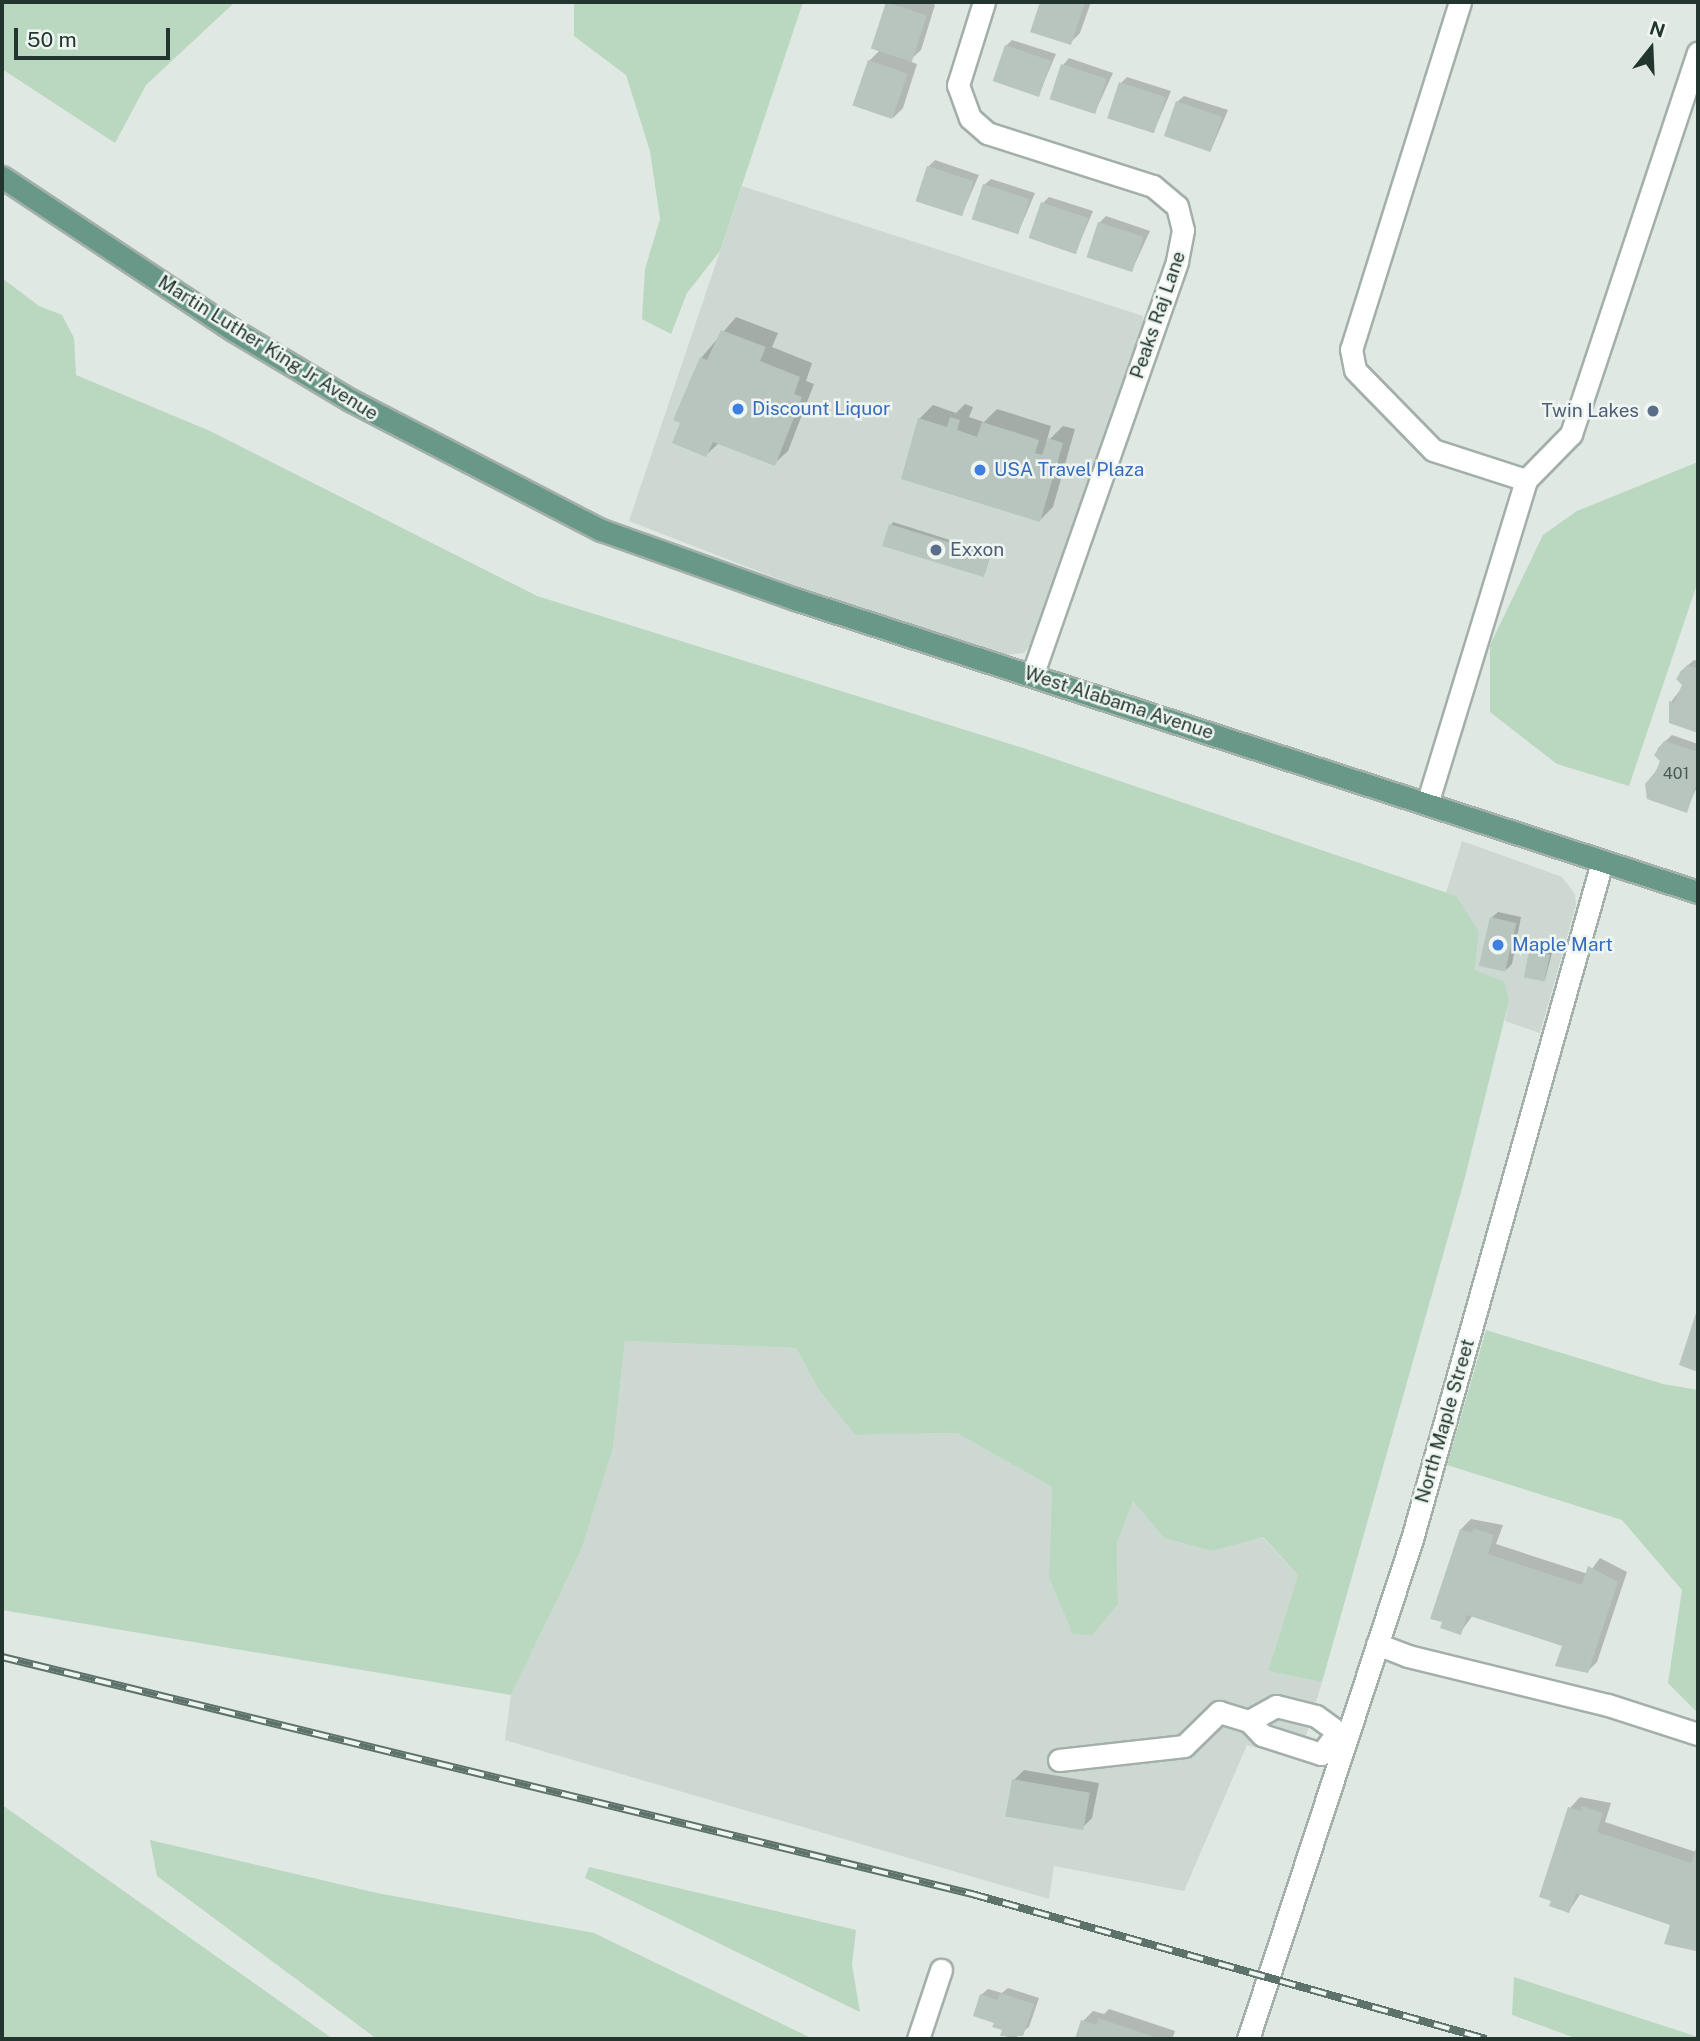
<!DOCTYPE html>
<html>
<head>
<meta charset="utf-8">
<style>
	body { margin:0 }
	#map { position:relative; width:1700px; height:2041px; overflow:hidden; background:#dfe8e3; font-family:"Public Sans",sans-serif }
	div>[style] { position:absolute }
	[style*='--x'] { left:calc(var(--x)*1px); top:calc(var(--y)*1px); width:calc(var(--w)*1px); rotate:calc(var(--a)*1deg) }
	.built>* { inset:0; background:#cdd8d2 }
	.green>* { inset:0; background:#bad7bf }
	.shadow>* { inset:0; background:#0003 }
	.building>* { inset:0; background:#b8c5bf; transform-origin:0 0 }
	.roads { filter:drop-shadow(2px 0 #a3afa9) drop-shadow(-2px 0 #a3afa9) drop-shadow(0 2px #a3afa9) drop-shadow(0 -2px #a3afa9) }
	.minor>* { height:21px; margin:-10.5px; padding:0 10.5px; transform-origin:10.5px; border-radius:10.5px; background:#fff }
	.major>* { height:21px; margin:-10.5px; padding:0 10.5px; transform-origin:10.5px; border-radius:10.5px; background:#689888 }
	.rail>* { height:8px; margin-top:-4px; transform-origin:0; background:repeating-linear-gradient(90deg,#eff5f1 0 16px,#5c726a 0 32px); box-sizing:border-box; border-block:2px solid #5c726a }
	.dots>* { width:19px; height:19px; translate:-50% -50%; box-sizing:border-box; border:4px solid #eff5f1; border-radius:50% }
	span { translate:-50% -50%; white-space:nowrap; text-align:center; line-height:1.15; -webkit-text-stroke:5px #eff5f1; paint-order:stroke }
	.number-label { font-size:16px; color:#485a53 }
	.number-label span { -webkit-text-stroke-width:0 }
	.street-label { font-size:19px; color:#22362f }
	.shop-label { font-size:19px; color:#366cbe }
	.left { translate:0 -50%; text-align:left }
	.service-label { font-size:19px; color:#4e5e75 }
	.right { translate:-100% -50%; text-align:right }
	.frame { position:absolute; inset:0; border:4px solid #22362f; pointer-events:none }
	.north { position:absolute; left:1616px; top:14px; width:70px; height:70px; -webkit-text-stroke:5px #eff5f1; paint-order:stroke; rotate:18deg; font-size:19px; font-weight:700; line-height:28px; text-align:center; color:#22362f }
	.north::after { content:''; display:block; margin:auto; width:24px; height:32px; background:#22362f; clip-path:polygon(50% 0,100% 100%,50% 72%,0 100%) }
	.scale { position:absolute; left:14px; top:28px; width:156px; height:32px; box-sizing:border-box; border:4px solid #22362f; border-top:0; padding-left:9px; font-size:21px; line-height:24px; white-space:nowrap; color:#22362f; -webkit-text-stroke:5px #eff5f1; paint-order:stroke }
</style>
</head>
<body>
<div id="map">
	<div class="built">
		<div style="clip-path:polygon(742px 186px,1143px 316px,1144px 327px,1035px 639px,1024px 653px,1004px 655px,799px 587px,629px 521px)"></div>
		<div style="clip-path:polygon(1462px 841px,1562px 877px,1575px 894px,1576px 905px,1540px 1033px,1505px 1021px,1509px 1001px,1475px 971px,1479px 932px,1446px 893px)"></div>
		<div style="clip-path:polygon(625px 1341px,796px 1348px,819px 1390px,855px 1435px,957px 1433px,1052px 1487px,1049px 1577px,1118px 1604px,1117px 1543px,1133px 1501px,1164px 1538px,1212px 1551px,1262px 1537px,1298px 1575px,1268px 1671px,1322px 1682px,1299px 1760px,1247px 1745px,1184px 1891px,1054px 1866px,1049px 1899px,505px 1740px,511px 1695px,582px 1548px,613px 1448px)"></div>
	</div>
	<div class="green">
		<div style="clip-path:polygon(2px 2px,235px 2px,146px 85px,115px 143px,2px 69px)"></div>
		<div style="clip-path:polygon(574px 2px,803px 2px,720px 251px,687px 293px,671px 334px,642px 319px,645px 269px,660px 219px,650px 151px,626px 75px,574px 36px)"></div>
		<div style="clip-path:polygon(2px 278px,39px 306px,62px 315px,74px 338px,76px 375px,210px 431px,537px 596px,1023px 748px,1456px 896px,1479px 932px,1475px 970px,1504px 982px,1509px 1001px,1464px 1181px,1322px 1682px,1268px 1671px,1298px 1575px,1263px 1537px,1212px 1551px,1164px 1538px,1133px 1501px,1117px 1543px,1118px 1604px,1092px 1635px,1073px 1634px,1049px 1577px,1052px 1487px,957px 1433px,855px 1435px,819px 1390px,796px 1348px,625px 1341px,613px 1448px,582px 1548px,511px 1695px,2px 1610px)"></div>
		<div style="clip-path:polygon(1698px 462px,1698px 581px,1629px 786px,1557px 764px,1490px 712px,1490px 645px,1543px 535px,1577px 511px)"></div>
		<div style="clip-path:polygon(1486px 1330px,1663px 1384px,1698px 1390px,1698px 1713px,1668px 1683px,1682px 1590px,1622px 1520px,1447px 1465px)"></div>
		<div style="clip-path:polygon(2px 1806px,5px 1807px,333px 2039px,2px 2039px)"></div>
		<div style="clip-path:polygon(150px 1840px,377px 1893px,594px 1933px,813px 2039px,377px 2039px,157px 1876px)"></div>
		<div style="clip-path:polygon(589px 1867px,856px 1930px,852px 1965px,860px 2012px,585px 1878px)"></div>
		<div style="clip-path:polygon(1514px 1977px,1698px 2037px,1698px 2039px,1578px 2039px,1512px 2015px)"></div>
	</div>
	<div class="shadow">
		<div style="clip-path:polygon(930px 2px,935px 5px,921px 50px,909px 61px,917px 64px,903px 108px,893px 118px,869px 61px,880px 50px,888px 3px)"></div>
		<div style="clip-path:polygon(1042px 2px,1091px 2px,1080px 33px,1070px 43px,1033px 31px)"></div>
		<div style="clip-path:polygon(1012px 40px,1056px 54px,1039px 94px,1006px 46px)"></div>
		<div style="clip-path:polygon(1069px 58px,1113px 73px,1095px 112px,1063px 65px)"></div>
		<div style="clip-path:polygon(1127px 77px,1171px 91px,1154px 131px,1121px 83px)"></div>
		<div style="clip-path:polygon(1184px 96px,1228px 110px,1211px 150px,1177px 102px)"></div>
		<div style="clip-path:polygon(935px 160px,979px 175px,962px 214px,928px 167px)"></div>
		<div style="clip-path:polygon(991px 179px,1035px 193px,1018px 233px,984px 185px)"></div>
		<div style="clip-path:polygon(1049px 197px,1093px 211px,1076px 251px,1043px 203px)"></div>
		<div style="clip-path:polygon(1106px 216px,1150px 231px,1132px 270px,1099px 223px)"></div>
		<div style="clip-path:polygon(736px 317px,778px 333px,772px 347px,812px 363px,806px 381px,814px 384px,788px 451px,774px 464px,719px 443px,706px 455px,701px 358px)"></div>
		<div style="clip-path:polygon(965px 404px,973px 407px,969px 417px,984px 422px,997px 409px,1051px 426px,1046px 443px,1063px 426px,1075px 429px,1053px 507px,1040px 520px,919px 419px,933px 405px,956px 413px)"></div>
		<div style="clip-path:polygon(893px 522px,991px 553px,985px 573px,982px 576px,891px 525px)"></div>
		<div style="clip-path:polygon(1694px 660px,1698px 661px,1698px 731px,1670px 722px,1671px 702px,1684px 685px,1678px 678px,1680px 672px)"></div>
		<div style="clip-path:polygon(1672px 735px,1698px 744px,1698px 785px,1686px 811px,1647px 785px,1662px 761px,1656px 754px,1658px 748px)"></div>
		<div style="clip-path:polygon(1498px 912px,1521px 917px,1512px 964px,1506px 970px,1491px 918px)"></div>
		<div style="clip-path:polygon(1533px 950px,1552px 953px,1545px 980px,1530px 952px)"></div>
		<div style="clip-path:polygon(1471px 1519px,1503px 1525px,1496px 1544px,1588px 1574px,1600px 1558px,1627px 1572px,1597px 1662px,1587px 1672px,1564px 1645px,1473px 1615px,1460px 1633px,1461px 1529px)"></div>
		<div style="clip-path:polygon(1024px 1770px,1099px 1783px,1092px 1818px,1082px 1828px,1014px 1780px)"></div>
		<div style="clip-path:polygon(1580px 1797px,1611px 1803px,1605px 1822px,1696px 1852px,1698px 1846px,1696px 1950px,1672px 1924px,1581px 1893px,1569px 1911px,1541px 1895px,1570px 1808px)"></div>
		<div style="clip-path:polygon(1008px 1988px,1039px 1998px,1029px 2027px,1014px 2039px,1002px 2035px,1004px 2029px,981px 1995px,988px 1989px,1002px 1993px)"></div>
		<div style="clip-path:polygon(1109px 2009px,1175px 2031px,1173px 2037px,1181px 2039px,1076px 2039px,1083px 2021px,1093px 2011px,1104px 2014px)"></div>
	</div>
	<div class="building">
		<div style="left:886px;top:2px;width:43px;height:49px;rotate:18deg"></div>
		<div style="clip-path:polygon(1040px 2px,1085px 2px,1071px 45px,1030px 32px)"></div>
		<div style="left:1005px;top:45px;width:49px;height:38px;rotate:19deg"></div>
		<div style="left:868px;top:60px;width:42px;height:48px;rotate:19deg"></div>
		<div style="left:1061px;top:64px;width:48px;height:37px;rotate:18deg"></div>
		<div style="left:1119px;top:82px;width:49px;height:38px;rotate:18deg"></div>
		<div style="left:1176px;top:101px;width:49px;height:37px;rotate:19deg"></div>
		<div style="left:927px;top:166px;width:49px;height:37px;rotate:18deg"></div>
		<div style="left:983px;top:184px;width:49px;height:37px;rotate:18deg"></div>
		<div style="left:1041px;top:202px;width:50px;height:38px;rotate:19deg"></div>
		<div style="left:1098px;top:222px;width:48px;height:37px;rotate:18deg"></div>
		<div style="clip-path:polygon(721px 330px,766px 347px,760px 361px,800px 377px,794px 394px,802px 397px,775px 466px,713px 442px,706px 457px,672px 443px,680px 423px,673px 420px,700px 357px,707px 360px)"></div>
		<div style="clip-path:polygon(950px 417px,960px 420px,957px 430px,977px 437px,982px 422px,1039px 440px,1035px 453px,1042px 455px,1048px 438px,1063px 443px,1040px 522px,901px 479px,918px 418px,947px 427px)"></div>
		<div style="left:889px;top:524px;width:106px;height:23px;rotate:17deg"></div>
		<div style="clip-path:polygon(1687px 665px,1698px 669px,1698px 733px,1669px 723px,1669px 701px,1674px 703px,1682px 685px,1676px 679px)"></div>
		<div style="clip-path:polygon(1664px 741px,1698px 752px,1698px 779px,1687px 813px,1647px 799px,1645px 784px,1656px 771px,1660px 761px,1654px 755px)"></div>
		<div style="left:1490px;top:917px;width:27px;height:50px;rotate:13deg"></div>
		<div style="left:1529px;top:951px;width:21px;height:27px;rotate:11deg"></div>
		<div style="clip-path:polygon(1698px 1307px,1698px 1372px,1679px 1365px)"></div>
		<div style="clip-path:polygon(1473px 1528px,1494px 1535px,1488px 1554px,1582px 1585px,1588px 1566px,1618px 1582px,1588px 1673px,1555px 1666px,1562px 1646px,1467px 1615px,1461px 1635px,1440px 1628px,1442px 1622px,1430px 1619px,1460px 1529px,1472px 1533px)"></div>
		<div style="left:1012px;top:1779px;width:79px;height:38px;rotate:10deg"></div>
		<div style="clip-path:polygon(1582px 1806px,1603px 1813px,1597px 1832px,1691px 1863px,1698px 1842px,1696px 1951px,1664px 1944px,1670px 1925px,1576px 1893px,1569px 1913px,1549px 1906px,1551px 1901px,1539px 1897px,1568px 1807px,1581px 1811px)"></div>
		<div style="clip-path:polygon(1000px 1993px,1034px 2004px,1023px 2036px,1000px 2036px,1002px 2030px,992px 2027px,994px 2023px,973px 2016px,980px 1994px,997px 2000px)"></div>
		<div style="clip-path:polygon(1098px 2018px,1160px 2039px,1075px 2039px,1081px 2020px,1096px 2025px)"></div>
	</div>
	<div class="roads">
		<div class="minor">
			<div style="--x:984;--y:2;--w:87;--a:107.4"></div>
			<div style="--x:958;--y:85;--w:35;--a:70"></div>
			<div style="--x:970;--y:118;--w:23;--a:41"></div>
			<div style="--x:987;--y:133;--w:174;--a:17.7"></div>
			<div style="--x:1153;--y:186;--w:31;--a:40"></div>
			<div style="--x:1177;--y:206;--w:25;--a:76"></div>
			<div style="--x:1183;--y:230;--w:33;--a:101"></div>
			<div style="--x:1177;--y:262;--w:438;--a:109.3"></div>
			<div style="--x:1460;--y:2;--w:364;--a:107.4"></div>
			<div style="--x:1351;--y:349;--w:21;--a:79"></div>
			<div style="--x:1355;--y:370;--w:112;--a:45.7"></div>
			<div style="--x:1433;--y:450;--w:98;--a:17.9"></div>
			<div style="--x:1427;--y:804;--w:339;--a:-73"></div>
			<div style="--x:1526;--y:480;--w:64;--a:-45.6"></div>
			<div style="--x:1571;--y:434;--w:402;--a:-71.6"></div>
			<div style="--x:1377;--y:1644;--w:33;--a:21"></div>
			<div style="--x:1408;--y:1656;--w:206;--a:13.8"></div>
			<div style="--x:1608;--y:1705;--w:95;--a:17.9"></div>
			<div style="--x:1249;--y:1721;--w:31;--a:-29"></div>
			<div style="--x:1276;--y:1706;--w:41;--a:14"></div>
			<div style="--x:1316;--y:1716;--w:37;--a:36"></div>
			<div style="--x:1059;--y:1760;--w:126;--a:-6.4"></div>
			<div style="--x:1184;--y:1746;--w:49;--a:-44.2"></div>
			<div style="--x:1219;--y:1712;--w:31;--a:17"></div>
			<div style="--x:1249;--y:1721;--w:19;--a:47"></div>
			<div style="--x:1262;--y:1735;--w:62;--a:17.9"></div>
			<div style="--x:1321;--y:1754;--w:24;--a:-52"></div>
			<div style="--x:918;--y:2039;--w:73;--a:-71.6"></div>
			<div style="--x:1248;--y:2039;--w:526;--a:-71.84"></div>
			<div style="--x:1412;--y:1539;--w:703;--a:-74.32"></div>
		</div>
		<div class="major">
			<div style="--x:2;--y:177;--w:277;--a:33.5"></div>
			<div style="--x:233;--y:330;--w:136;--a:30.9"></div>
			<div style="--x:350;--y:400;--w:283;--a:27.4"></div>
			<div style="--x:601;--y:530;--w:206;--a:19.6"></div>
			<div style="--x:795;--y:599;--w:949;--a:17.98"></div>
		</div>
	</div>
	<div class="rail">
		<div style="--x:2;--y:1657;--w:999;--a:13.73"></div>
		<div style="--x:972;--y:1894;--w:534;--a:15.75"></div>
	</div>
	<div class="dots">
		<div style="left:738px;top:409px;background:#3f7fe0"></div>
		<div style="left:1653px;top:411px;background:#5c6f8a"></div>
		<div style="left:980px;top:470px;background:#3f7fe0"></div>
		<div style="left:936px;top:550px;background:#5c6f8a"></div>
		<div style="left:1498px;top:945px;background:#3f7fe0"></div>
	</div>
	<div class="number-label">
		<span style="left:1676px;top:774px">401</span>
	</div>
	<div class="street-label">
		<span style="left:1158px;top:315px;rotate:-71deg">Peaks Raj Lane</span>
		<span style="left:268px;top:348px;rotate:32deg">Martin Luther King Jr Avenue</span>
		<span style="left:1119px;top:703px;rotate:18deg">West Alabama Avenue</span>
		<span style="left:1445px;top:1421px;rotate:-74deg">North Maple Street</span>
	</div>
	<div class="shop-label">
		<span class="left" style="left:752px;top:409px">Discount Liquor</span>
		<span class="left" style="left:994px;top:470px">USA Travel Plaza</span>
		<span class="left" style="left:1512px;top:945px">Maple Mart</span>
	</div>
	<div class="service-label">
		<span class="right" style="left:1639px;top:411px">Twin Lakes</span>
		<span class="left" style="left:950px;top:550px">Exxon</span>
	</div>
	<div class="frame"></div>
	<div class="north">N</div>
	<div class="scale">50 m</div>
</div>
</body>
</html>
